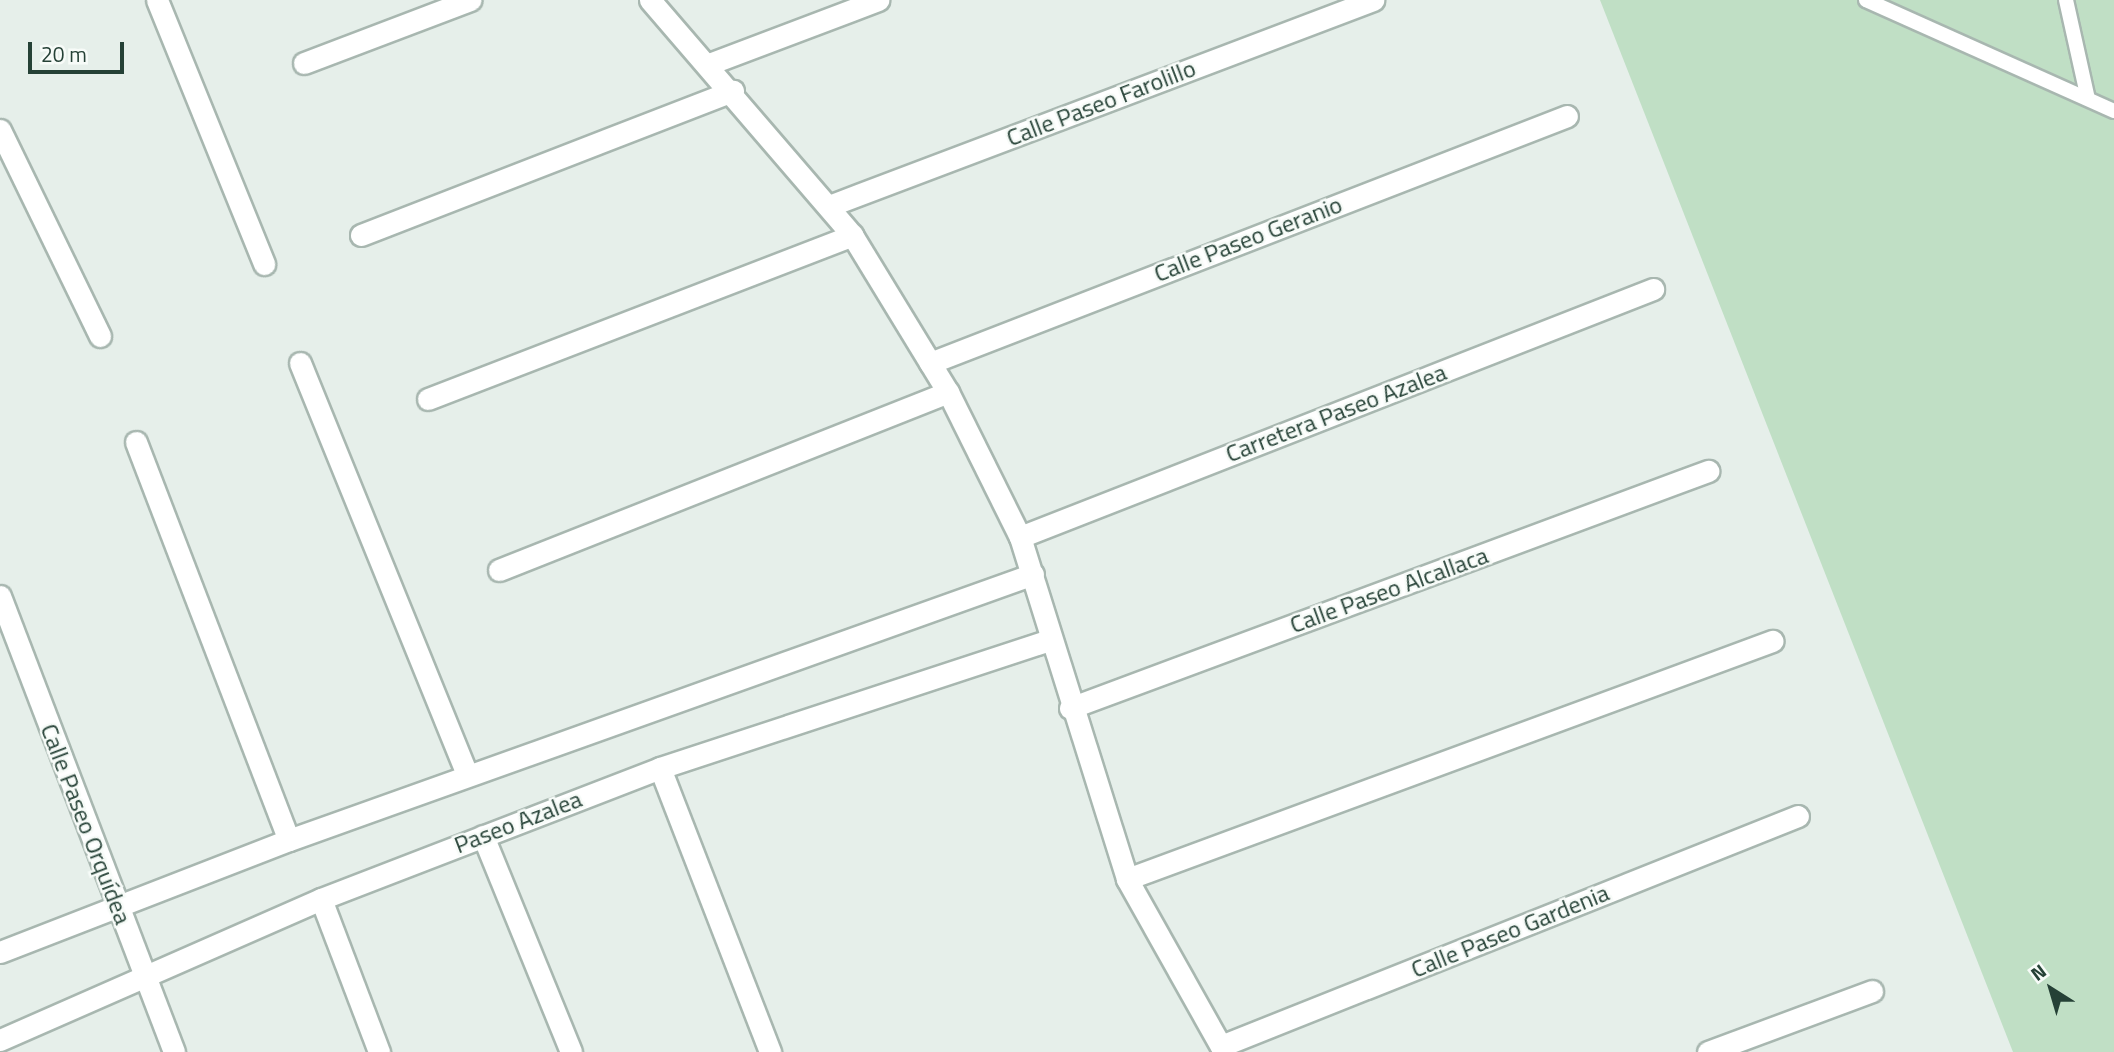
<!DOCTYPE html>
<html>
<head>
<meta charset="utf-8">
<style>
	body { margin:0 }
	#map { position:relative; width:2114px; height:1052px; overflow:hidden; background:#e6efea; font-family:"Titillium Web",sans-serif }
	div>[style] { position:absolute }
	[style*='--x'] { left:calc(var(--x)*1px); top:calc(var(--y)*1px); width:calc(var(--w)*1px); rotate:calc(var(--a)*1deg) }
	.green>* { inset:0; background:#c0dfc5 }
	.roads { filter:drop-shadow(2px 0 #a8b7b0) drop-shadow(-2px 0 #a8b7b0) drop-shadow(0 2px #a8b7b0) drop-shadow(0 -2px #a8b7b0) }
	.lane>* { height:14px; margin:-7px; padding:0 7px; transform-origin:7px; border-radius:7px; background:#fff }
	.street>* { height:21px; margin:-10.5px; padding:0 10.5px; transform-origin:10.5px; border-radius:10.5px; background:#fff }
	span { translate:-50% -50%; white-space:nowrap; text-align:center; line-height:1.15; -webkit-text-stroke:5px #f7fbf8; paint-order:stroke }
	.street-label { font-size:24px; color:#254136 }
	.north { position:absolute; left:2016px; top:954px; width:70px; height:70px; -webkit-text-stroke:5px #f7fbf8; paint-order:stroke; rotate:323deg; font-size:19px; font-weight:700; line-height:28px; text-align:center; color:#254136 }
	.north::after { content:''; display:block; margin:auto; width:24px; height:32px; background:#254136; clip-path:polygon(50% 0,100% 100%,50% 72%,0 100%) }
	.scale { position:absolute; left:28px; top:42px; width:96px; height:32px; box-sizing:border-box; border:4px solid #254136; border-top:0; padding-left:9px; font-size:21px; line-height:24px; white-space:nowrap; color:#254136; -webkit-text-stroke:5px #f7fbf8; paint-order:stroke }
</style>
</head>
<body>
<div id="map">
	<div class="green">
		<div style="clip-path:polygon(1600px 0,2114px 0,2114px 1052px,2013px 1052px)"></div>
	</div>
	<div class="roads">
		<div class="lane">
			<div style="--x:1866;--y:0;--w:272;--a:24.1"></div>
			<div style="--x:2066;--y:0;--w:101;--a:77.5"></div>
		</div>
		<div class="street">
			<div style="--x:157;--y:0;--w:285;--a:67.9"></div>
			<div style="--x:650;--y:0;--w:310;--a:49.3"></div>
			<div style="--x:852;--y:235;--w:184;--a:58.6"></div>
			<div style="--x:948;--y:392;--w:162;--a:63.6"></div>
			<div style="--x:1020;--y:537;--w:358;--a:72.6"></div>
			<div style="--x:1127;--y:879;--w:198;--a:60.7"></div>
			<div style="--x:304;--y:63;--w:178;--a:-20.8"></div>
			<div style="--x:709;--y:64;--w:181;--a:-20.7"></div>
			<div style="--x:0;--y:130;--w:229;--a:64.1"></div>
			<div style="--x:829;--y:206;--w:582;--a:-20.74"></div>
			<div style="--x:361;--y:235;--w:399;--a:-21.2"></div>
			<div style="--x:300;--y:363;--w:445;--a:67.9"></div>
			<div style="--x:930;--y:363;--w:683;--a:-21.19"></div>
			<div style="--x:428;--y:399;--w:455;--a:-21.1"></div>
			<div style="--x:136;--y:442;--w:426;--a:69"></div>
			<div style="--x:1020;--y:537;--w:680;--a:-21.39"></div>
			<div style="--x:499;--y:570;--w:483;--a:-21.6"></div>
			<div style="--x:0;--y:596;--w:488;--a:69.1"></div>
			<div style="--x:1070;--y:708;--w:681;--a:-20.38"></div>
			<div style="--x:660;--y:768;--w:305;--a:68.8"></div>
			<div style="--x:483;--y:836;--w:233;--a:67.8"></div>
			<div style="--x:1127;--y:879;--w:688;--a:-20.25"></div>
			<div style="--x:321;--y:899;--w:164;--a:69.2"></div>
			<div style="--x:0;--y:952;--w:310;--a:-21.2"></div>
			<div style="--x:289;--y:840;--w:790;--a:-19.67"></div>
			<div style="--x:0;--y:1040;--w:351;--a:-23.7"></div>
			<div style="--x:321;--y:899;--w:363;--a:-21.1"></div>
			<div style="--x:660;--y:768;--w:410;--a:-18.2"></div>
			<div style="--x:1221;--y:1046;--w:621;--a:-21.73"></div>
			<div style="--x:1708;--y:1052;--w:175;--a:-20.4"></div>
		</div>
	</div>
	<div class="street-label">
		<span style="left:1101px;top:103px;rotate:-21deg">Calle Paseo Farolillo</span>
		<span style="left:1248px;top:239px;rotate:-21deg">Calle Paseo Geranio</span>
		<span style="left:1336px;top:413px;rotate:-21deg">Carretera Paseo Azalea</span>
		<span style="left:1389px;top:590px;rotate:-20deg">Calle Paseo Alcallaca</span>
		<span style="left:518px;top:822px;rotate:-21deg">Paseo Azalea</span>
		<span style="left:86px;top:824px;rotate:69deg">Calle Paseo Orquídea</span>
		<span style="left:1510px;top:931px;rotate:-22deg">Calle Paseo Gardenia</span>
	</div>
	<div class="north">N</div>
	<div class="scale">20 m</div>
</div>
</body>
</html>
